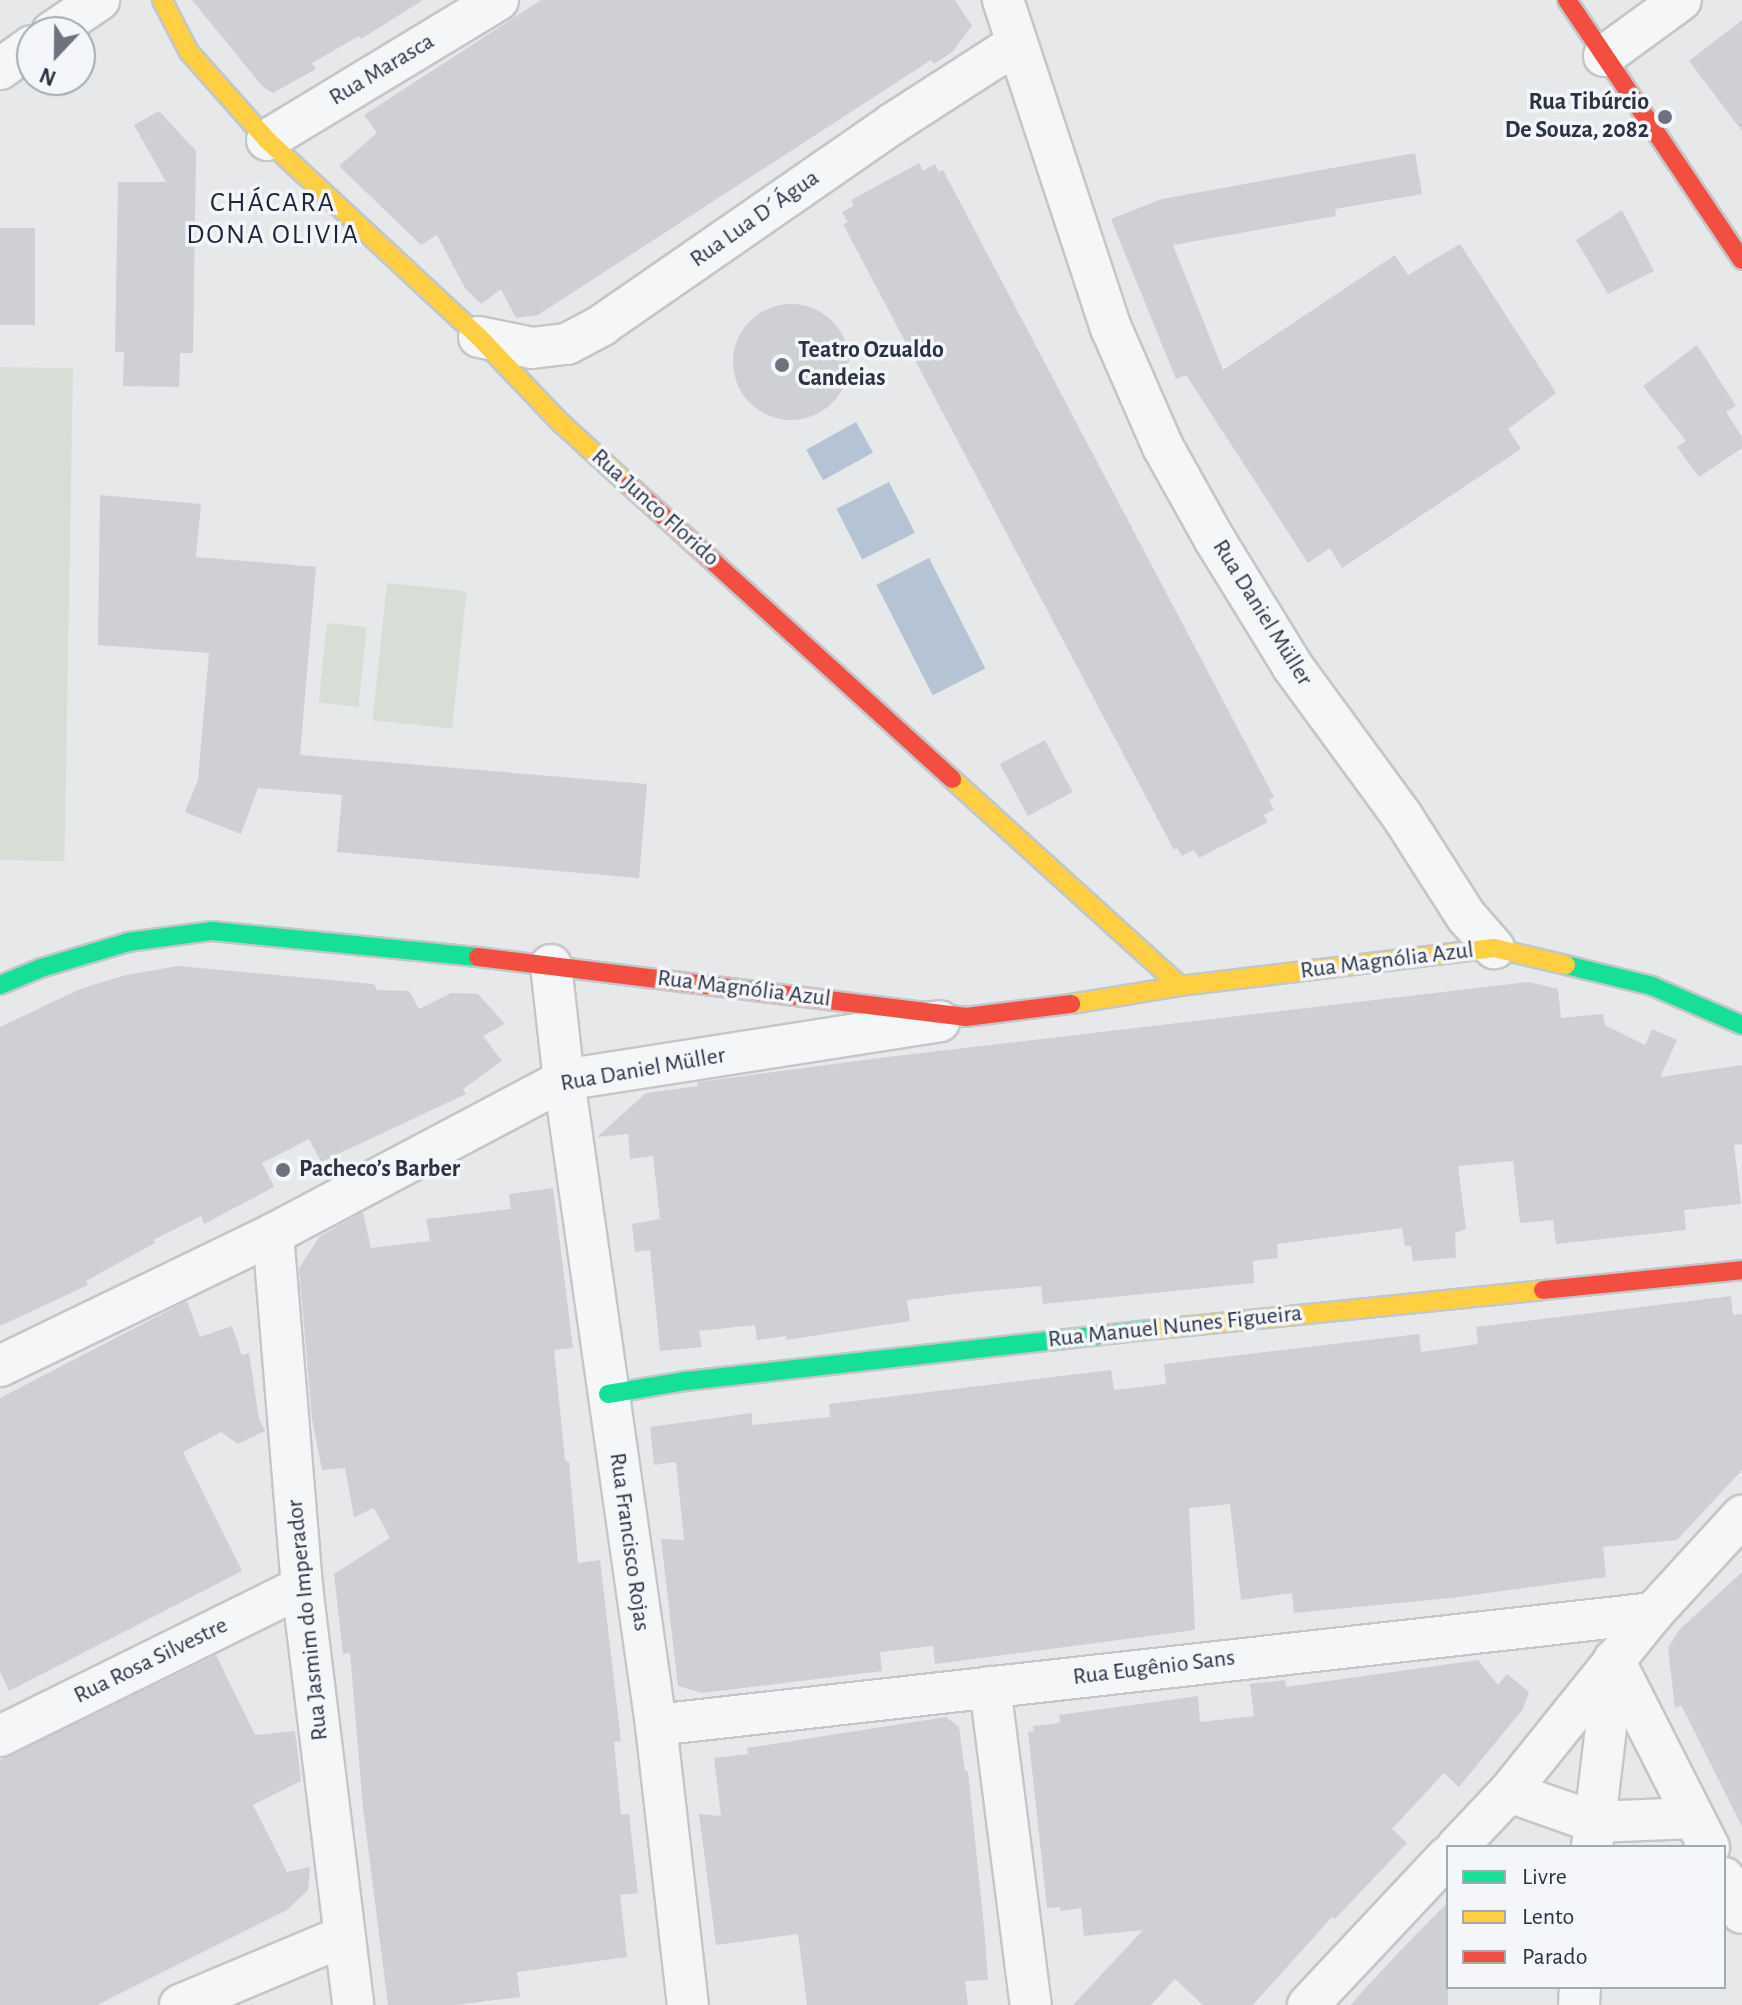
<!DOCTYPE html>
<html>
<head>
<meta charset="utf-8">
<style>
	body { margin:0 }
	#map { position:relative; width:1742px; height:2005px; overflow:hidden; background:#e6e8ea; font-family:"Alegreya Sans",sans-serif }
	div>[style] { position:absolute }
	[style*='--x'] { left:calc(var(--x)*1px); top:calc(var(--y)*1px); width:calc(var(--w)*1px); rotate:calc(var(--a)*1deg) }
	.green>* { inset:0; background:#d6ded6; transform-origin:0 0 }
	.water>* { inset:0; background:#b4c4d5; transform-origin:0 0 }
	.building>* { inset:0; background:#ced0d3; transform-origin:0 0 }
	.round { border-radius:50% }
	.roads { filter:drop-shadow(2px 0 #c4c6c8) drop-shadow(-2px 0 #c4c6c8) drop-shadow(0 2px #c4c6c8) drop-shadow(0 -2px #c4c6c8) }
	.street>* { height:40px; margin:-20px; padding:0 20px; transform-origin:20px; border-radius:20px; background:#f5f6f7 }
	.fast>* { height:18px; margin:-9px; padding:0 9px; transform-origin:9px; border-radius:9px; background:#16e098 }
	.slow>* { height:18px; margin:-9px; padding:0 9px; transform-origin:9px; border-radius:9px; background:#ffcf43 }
	.jam>* { height:18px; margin:-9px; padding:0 9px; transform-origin:9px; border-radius:9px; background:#f24e42 }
	.dots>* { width:22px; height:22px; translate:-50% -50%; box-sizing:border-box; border:4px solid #f4f6f9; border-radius:50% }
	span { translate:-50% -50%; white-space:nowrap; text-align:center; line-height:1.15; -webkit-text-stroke:7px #f4f6f9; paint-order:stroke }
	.street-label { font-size:24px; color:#2b3445 }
	.poi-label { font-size:24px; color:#2b3445; font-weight:700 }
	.right { translate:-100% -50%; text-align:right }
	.left { translate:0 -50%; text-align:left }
	.quarter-label { font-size:28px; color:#1d2536; letter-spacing:2px }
	.legend { position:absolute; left:1446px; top:1845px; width:280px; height:144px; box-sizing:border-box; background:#f4f6f9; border:2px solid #a4a8b1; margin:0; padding:10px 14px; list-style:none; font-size:24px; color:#2b3445 }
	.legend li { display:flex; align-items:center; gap:16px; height:40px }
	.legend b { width:40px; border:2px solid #a4a8b1 }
	.north { position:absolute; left:16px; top:16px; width:80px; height:80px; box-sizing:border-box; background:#f4f6f9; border:2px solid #a4a8b1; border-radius:50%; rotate:202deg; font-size:22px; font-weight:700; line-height:32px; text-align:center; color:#2b3445 }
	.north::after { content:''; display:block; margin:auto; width:28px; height:36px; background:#6c737f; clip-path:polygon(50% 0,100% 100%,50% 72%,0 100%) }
</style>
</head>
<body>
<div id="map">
	<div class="green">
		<div style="left:0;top:367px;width:73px;height:493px;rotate:1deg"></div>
		<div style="left:387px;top:583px;width:80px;height:138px;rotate:6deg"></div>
		<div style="left:327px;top:623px;width:40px;height:80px;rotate:6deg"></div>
	</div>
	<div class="water">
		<div style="left:856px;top:422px;width:35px;height:57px;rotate:61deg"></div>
		<div style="left:889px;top:482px;width:57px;height:59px;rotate:63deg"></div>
		<div style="left:929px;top:558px;width:124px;height:59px;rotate:63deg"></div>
	</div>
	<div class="building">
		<div style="clip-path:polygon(192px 0,423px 0,361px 39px,359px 36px,312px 63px,316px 69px,273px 93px,263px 87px)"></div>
		<div style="clip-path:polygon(541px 0,955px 0,972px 26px,952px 52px,934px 64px,931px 60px,538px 315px,516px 318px,501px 289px,481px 304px,465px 288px,437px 235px,421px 245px,339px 166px,377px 133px,364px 115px)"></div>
		<div style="clip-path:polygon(1742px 20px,1742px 131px,1689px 61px)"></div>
		<div style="clip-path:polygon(159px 111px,196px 151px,193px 353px,180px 353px,179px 387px,123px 386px,124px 352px,115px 352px,118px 182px,166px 182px,134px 125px)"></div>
		<div style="clip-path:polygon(1415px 153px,1422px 194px,1335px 209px,1336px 216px,1173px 245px,1223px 370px,1395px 255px,1408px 275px,1460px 244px,1556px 393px,1508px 429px,1521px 449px,1342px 568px,1330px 548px,1308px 563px,1186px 375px,1176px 379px,1111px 219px,1162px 199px)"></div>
		<div style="clip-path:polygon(919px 163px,923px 171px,935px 164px,939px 172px,943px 170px,1274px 797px,1269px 800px,1274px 810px,1264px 815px,1268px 822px,1199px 858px,1194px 850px,1182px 856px,1177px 848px,1174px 850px,843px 224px,848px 222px,842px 212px,854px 206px,851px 200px)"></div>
		<div style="clip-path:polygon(1622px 210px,1654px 271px,1608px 294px,1576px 240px)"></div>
		<div style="left:0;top:228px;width:35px;height:97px"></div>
		<div class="round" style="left:733px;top:304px;width:116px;height:116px"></div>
		<div style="clip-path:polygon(1697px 345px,1736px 406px,1726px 412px,1742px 437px,1742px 448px,1699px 477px,1677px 447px,1686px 441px,1643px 386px)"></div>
		<div style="clip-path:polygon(100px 495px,201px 504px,196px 557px,316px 567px,300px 755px,647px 784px,639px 878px,337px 852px,342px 795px,258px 788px,241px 834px,185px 812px,198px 780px,209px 653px,98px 645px)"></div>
		<div style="left:1045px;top:740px;width:59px;height:51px;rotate:62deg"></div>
		<div style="clip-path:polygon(178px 966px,374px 984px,377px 990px,409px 991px,419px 1009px,451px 993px,478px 994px,505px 1024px,483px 1036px,502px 1061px,463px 1089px,466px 1094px,321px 1162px,309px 1139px,262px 1163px,274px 1187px,204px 1224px,201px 1216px,153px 1240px,155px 1243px,86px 1281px,88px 1285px,0 1326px,0 1027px,80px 989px,126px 975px)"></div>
		<div style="clip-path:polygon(1529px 982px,1558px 989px,1561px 1018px,1603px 1014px,1605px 1025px,1645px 1045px,1652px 1029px,1677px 1040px,1660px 1077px,1742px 1065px,1742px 1144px,1734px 1145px,1741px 1204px,1684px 1210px,1686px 1230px,1556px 1244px,1553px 1220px,1520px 1223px,1513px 1161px,1458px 1166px,1466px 1229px,1455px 1233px,1456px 1258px,1413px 1261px,1411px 1246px,1405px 1246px,1402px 1228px,1277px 1244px,1278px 1258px,1253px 1261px,1254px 1283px,1043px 1304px,1041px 1286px,973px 1292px,907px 1300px,910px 1321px,786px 1340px,786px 1336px,757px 1340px,755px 1325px,699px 1331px,702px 1347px,660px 1351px,650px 1250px,635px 1252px,632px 1224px,660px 1219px,653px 1156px,630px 1159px,628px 1134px,597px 1137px,646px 1093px,698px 1086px,698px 1082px,887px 1057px)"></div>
		<div style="clip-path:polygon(553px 1188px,573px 1348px,554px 1350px,565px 1460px,569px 1462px,578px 1563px,600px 1560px,621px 1741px,614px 1742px,621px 1815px,629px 1814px,638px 1893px,620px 1895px,627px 1957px,517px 1972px,520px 1997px,455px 2005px,388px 2005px,363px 1808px,350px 1653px,343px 1654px,334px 1574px,390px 1538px,374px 1508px,354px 1517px,345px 1468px,322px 1470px,312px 1419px,299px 1268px,320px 1236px,363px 1212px,371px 1248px,430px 1241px,426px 1219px,511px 1209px,509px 1194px)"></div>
		<div style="clip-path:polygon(1731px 1296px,1733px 1315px,1742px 1314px,1742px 1470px,1677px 1540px,1603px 1547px,1606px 1577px,1451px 1598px,1294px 1613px,1292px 1593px,1241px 1600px,1230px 1504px,1189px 1508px,1195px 1630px,935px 1664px,933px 1646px,880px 1652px,882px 1671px,702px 1693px,678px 1686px,661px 1539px,684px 1540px,676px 1462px,654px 1465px,650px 1427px,752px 1413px,752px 1425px,830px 1417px,829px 1404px,1111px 1370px,1114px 1390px,1166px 1384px,1164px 1364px,1419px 1334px,1421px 1352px,1478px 1344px,1476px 1327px)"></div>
		<div style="clip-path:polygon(187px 1301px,200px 1337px,232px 1326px,242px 1355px,249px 1353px,259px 1419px,265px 1431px,238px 1444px,221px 1432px,183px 1452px,242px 1571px,9px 1691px,0 1672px,0 1398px)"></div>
		<div style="clip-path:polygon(1742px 1572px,1742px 1827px,1681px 1705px,1675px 1708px,1668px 1648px,1679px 1630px)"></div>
		<div style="clip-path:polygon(216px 1655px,255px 1735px,295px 1731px,301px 1781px,253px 1805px,287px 1872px,310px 1867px,308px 1890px,287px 1910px,97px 2005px,0 2005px,0 1760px)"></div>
		<div style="clip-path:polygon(1478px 1660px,1498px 1685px,1507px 1674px,1529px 1692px,1523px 1709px,1459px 1787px,1444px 1773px,1392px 1829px,1407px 1843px,1335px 1919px,1332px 1917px,1253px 2005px,1203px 2005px,1175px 1979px,1151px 2005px,1073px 2005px,1143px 1930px,1084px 1936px,1081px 1908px,1060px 1911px,1060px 1907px,1047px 1908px,1028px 1732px,1034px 1731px,1033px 1726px,1060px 1723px,1059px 1715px,1198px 1696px,1200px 1722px,1254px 1716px,1250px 1684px,1285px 1680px,1286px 1687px)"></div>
		<div style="clip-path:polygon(946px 1717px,959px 1727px,965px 1771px,968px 1771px,984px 1927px,988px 1980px,965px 1981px,968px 2005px,807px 2005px,798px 1934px,716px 1945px,699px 1814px,721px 1816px,714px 1758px,748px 1754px,747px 1748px)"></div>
		<div style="clip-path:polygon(1448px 1902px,1448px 2005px,1350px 2005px,1398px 1953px)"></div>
	</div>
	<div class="roads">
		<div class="street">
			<div style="--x:1003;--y:0;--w:345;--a:71.8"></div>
			<div style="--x:1111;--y:328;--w:130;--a:66.4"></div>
			<div style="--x:1163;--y:447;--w:107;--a:60.8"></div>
			<div style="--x:1215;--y:540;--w:149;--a:58.4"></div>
			<div style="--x:1293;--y:667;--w:185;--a:53.8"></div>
			<div style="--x:1402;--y:816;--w:119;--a:57.4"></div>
			<div style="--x:1466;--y:916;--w:43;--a:48.8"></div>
			<div style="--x:52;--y:32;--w:57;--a:-34.2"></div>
			<div style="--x:1604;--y:56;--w:95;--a:-36"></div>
			<div style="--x:0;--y:69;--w:39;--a:-36"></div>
			<div style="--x:267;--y:140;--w:270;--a:-31.2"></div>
			<div style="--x:479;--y:337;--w:54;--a:11.7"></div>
			<div style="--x:532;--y:348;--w:35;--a:-7"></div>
			<div style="--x:567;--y:344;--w:40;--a:-28"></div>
			<div style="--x:602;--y:325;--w:353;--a:-34.7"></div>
			<div style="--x:892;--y:124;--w:148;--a:-32.8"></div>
			<div style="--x:551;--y:965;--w:116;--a:83.6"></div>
			<div style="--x:564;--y:1080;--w:652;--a:81.88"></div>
			<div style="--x:656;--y:1725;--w:282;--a:83.5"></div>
			<div style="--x:273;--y:1234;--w:354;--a:85.3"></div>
			<div style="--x:302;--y:1587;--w:421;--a:83"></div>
			<div style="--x:0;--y:1366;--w:303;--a:-25.8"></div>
			<div style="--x:273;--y:1234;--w:329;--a:-27.9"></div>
			<div style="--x:564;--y:1080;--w:380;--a:-8.9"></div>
			<div style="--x:1614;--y:1660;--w:210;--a:63.1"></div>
			<div style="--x:990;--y:1687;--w:321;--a:82.7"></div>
			<div style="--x:656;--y:1725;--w:1003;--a:-6.41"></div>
			<div style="--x:0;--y:1736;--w:337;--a:-26.3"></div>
			<div style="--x:1509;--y:1792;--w:90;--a:19.4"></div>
			<div style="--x:1594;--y:1822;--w:100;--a:-2.3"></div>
			<div style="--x:1457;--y:1847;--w:76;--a:-46.6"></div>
			<div style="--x:1509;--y:1792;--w:230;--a:-51.2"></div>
			<div style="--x:1653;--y:1613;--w:132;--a:-47.5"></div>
			<div style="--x:1592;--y:1847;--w:188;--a:-83.3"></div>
			<div style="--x:1724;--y:1878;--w:39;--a:63"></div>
			<div style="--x:180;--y:2005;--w:178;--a:-22.8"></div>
			<div style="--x:1308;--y:2005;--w:204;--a:-46.8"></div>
			<div style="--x:1579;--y:2005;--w:18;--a:-87"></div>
		</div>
		<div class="fast">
			<div style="--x:1566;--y:965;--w:89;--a:13.7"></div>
			<div style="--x:1652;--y:986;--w:98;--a:23.4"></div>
			<div style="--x:0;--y:985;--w:44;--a:-22.5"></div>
			<div style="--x:41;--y:968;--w:91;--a:-16.6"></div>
			<div style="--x:128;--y:942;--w:85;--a:-7.5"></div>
			<div style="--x:212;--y:931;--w:267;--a:5.6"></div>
			<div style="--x:608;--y:1394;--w:79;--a:-9.5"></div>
			<div style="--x:686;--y:1381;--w:477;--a:-6.3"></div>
		</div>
		<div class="slow">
			<div style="--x:162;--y:0;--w:59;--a:62.6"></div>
			<div style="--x:189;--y:52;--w:118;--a:48.4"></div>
			<div style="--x:267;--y:140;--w:289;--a:42.9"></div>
			<div style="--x:479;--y:337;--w:119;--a:46.4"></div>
			<div style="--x:561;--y:423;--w:92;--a:42.4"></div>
			<div style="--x:952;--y:779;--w:308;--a:42.2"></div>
			<div style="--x:1071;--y:1004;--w:110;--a:-9.4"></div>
			<div style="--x:1180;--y:986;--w:316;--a:-6.9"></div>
			<div style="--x:1494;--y:948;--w:74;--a:13.3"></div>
			<div style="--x:1160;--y:1329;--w:385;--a:-5.8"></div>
		</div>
		<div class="jam">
			<div style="--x:1567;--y:0;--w:313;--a:56.1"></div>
			<div style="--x:629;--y:485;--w:437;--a:42.3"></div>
			<div style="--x:478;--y:957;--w:492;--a:7"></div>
			<div style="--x:966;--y:1017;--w:106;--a:-7.1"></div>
			<div style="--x:1543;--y:1290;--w:200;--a:-5.7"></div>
		</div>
	</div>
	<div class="dots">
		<div style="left:1665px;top:117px;background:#6c737f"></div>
		<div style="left:782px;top:365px;background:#6c737f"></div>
		<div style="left:283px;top:1170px;background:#6c737f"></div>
	</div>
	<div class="street-label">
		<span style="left:382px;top:70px;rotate:-31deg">Rua Marasca</span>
		<span style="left:755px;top:219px;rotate:-35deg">Rua Lua D´Água</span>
		<span style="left:655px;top:508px;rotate:42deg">Rua Junco Florido</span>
		<span style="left:1262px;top:613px;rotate:58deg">Rua Daniel Müller</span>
		<span style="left:1387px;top:961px;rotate:-7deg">Rua Magnólia Azul</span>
		<span style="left:744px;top:989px;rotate:7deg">Rua Magnólia Azul</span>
		<span style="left:643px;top:1070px;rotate:-10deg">Rua Daniel Müller</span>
		<span style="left:1175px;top:1327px;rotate:-6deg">Rua Manuel Nunes Figueira</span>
		<span style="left:629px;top:1542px;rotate:82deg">Rua Francisco Rojas</span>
		<span style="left:308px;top:1620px;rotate:-96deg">Rua Jasmim do Imperador</span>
		<span style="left:151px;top:1661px;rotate:-26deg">Rua Rosa Silvestre</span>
		<span style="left:1154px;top:1668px;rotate:-7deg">Rua Eugênio Sans</span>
	</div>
	<div class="poi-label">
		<span class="right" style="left:1649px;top:117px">Rua Tibúrcio<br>De Souza, 2082</span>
		<span class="left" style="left:798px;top:365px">Teatro Ozualdo<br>Candeias</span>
		<span class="left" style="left:299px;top:1170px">Pacheco’s Barber</span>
	</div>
	<div class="quarter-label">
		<span style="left:273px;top:219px">CHÁCARA<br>DONA OLIVIA</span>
	</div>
	<ul class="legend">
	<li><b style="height:10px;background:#16e098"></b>Livre</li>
	<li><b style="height:10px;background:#ffcf43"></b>Lento</li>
	<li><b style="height:10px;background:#f24e42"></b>Parado</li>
	</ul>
	<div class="north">N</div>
</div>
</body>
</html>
